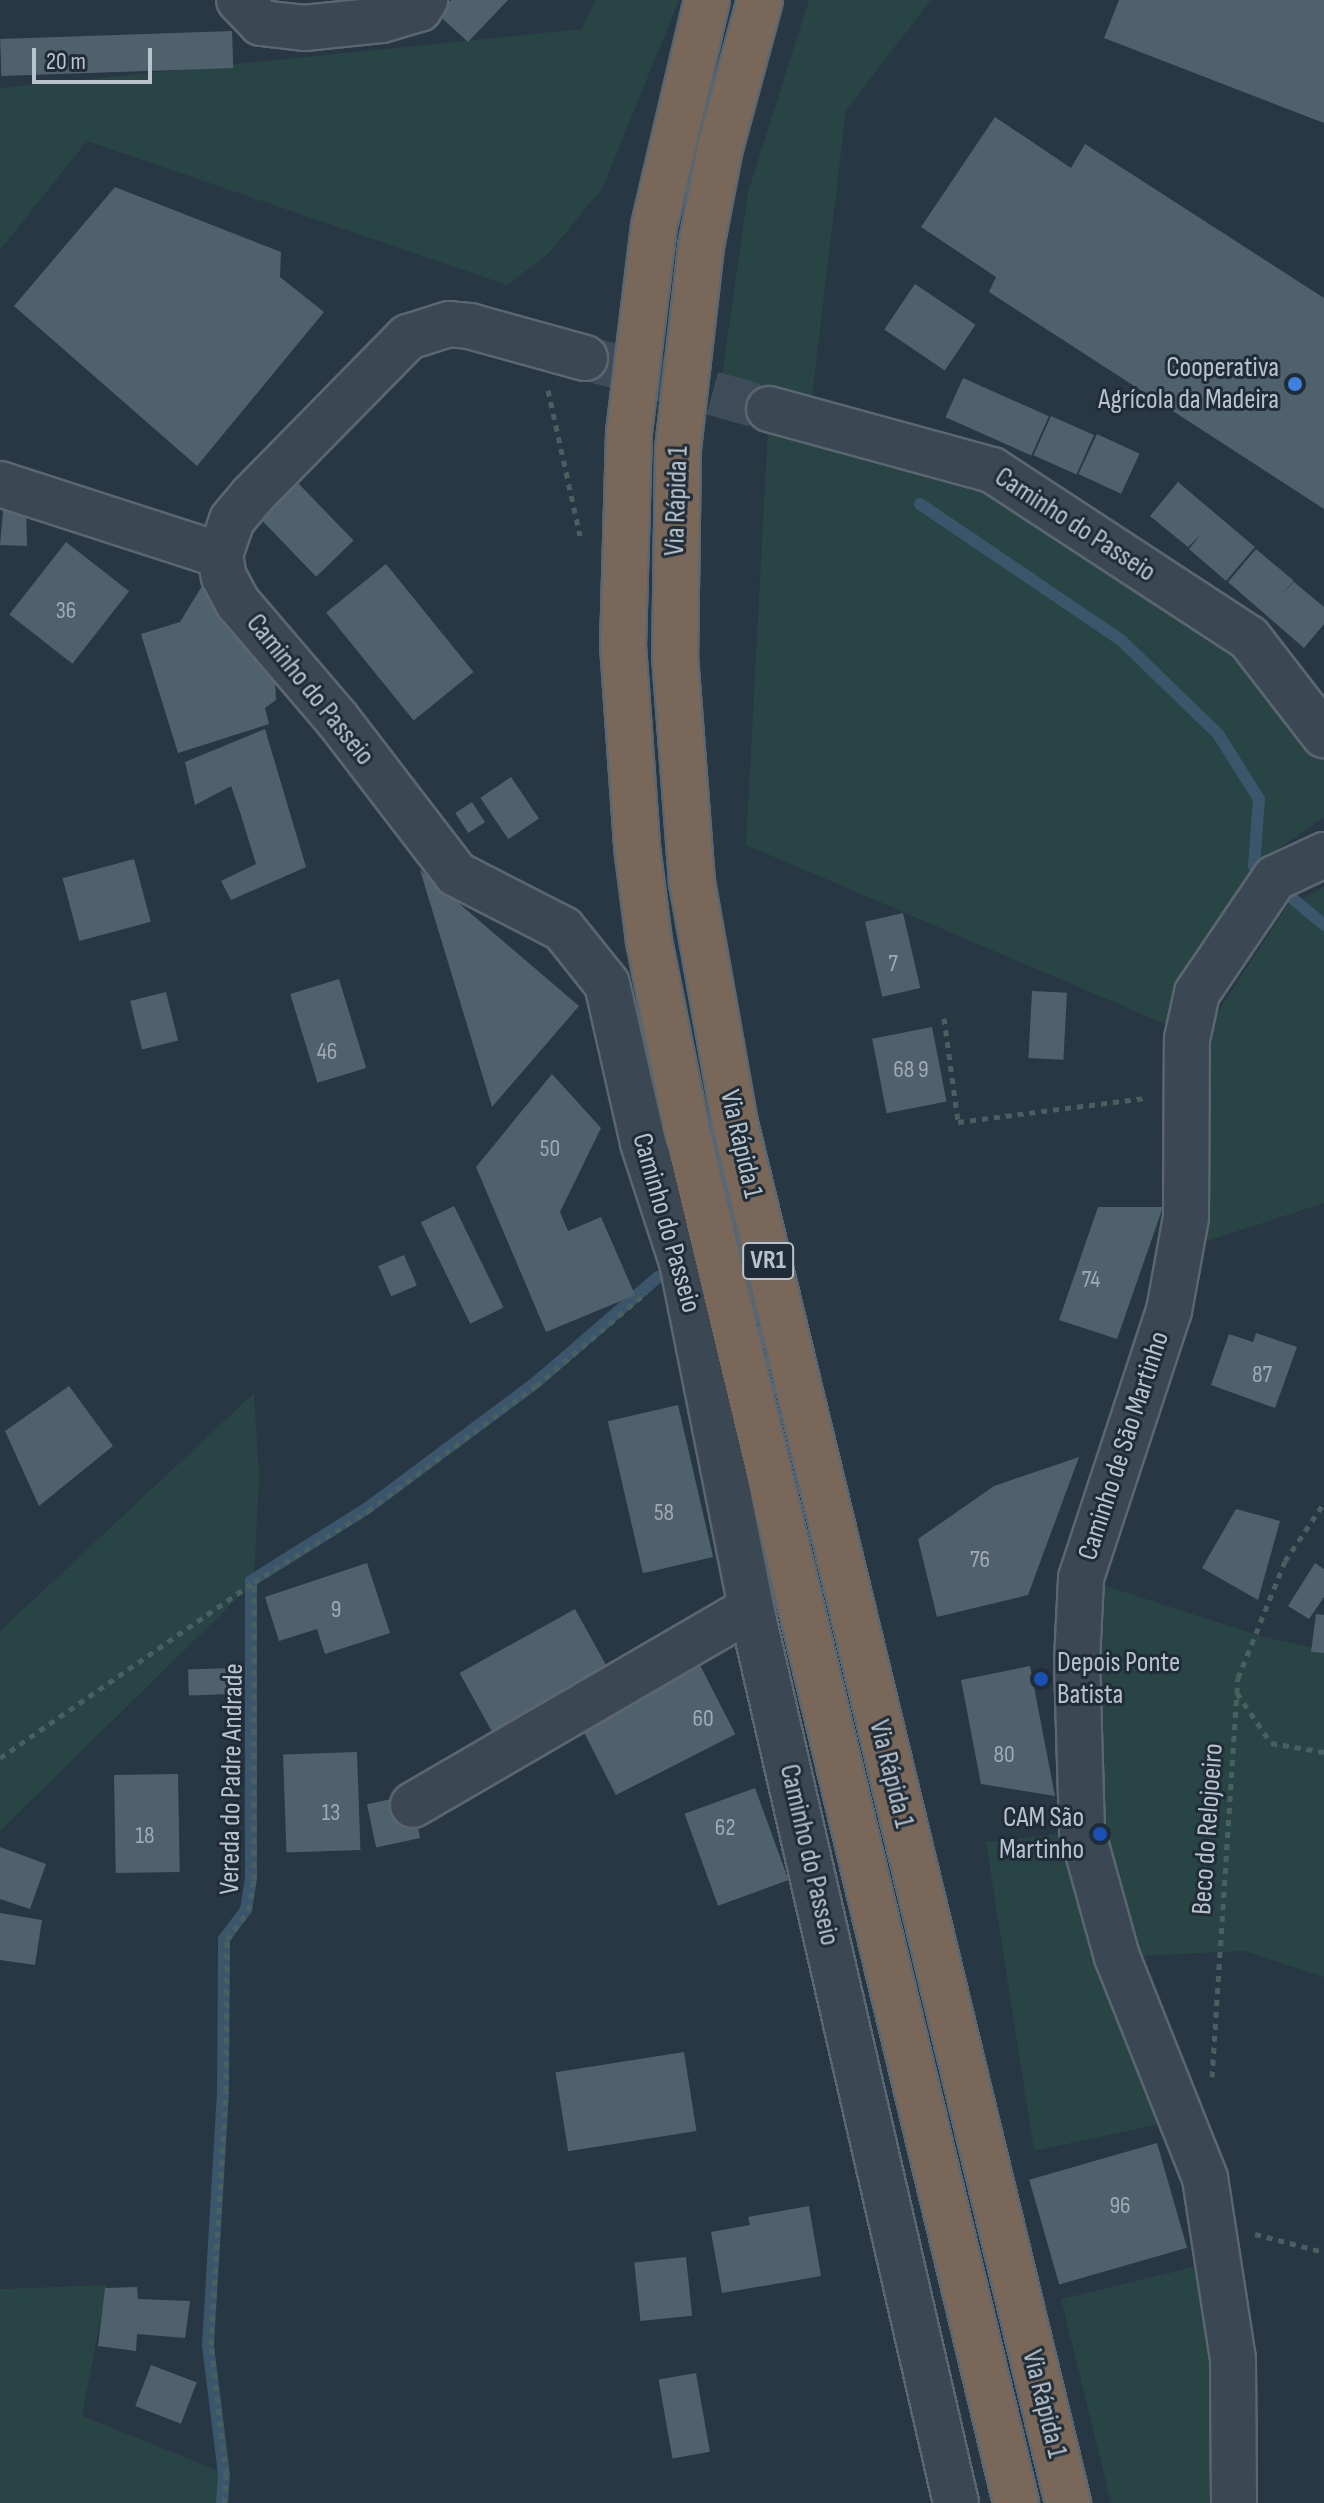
<!DOCTYPE html>
<html>
<head>
<meta charset="utf-8">
<style>
	body { margin:0 }
	#map { position:relative; width:1324px; height:2503px; overflow:hidden; background:#273743; font-family:"Sofia Sans Condensed",sans-serif }
	div>[style] { position:absolute }
	[style*='--x'] { left:calc(var(--x)*1px); top:calc(var(--y)*1px); width:calc(var(--w)*1px); rotate:calc(var(--a)*1deg) }
	.green>* { inset:0; background:#294444 }
	.stream>* { height:12px; margin:-6px; padding:0 6px; transform-origin:6px; border-radius:6px; background:#3b566a }
	.building>* { inset:0; background:#50616e; transform-origin:0 0 }
	.minor-tunnel>* { height:44px; margin-top:-22px; transform-origin:0; background:repeating-linear-gradient(90deg,#3d4c58 0 44px,transparent 0 66px) }
	.path>* { height:5px; margin-top:-2.5px; transform-origin:0; background:repeating-linear-gradient(90deg,#48605f 0 6px,transparent 0 12px) }
	.roads { filter:drop-shadow(2px 0 #5a6670) drop-shadow(-2px 0 #5a6670) drop-shadow(0 2px #5a6670) drop-shadow(0 -2px #5a6670) }
	.minor>* { height:44px; margin:-22px; padding:0 22px; transform-origin:22px; border-radius:22px; background:#3b4853 }
	.highway>* { height:44px; margin:-22px; padding:0 22px; transform-origin:22px; border-radius:22px; background:#796859 }
	.dots>* { width:22px; height:22px; translate:-50% -50%; box-sizing:border-box; border:4px solid #202d38; border-radius:50% }
	span { translate:-50% -50%; white-space:nowrap; text-align:center; line-height:1.15; -webkit-text-stroke:6px #202d38; paint-order:stroke }
	.number-label { font-size:24px; color:#9faab4 }
	.number-label span { -webkit-text-stroke-width:0 }
	.shield-label span { padding:2px 6px; background:#202d38; border:2px solid; border-radius:6px; -webkit-text-stroke-width:0 }
	.shield-label { font-size:26px; color:#b9c3cc; font-weight:700 }
	.poi-label { font-size:28px; color:#b9c3cc }
	.right { translate:-100% -50%; text-align:right }
	.left { translate:0 -50%; text-align:left }
	.street-label { font-size:28px; color:#b9c3cc }
	.scale { position:absolute; left:32px; top:48px; width:120px; height:36px; box-sizing:border-box; border:4px solid #b9c3cc; border-top:0; padding-left:10px; font-size:24px; line-height:28px; white-space:nowrap; color:#b9c3cc; -webkit-text-stroke:6px #202d38; paint-order:stroke }
</style>
</head>
<body>
<div id="map">
	<div class="green">
		<div style="clip-path:polygon(595px 0,679px 0,603px 187px,549px 253px,507px 285px,87px 141px,0 250px,0 88px,582px 29px)"></div>
		<div style="clip-path:polygon(809px 0,931px 0,846px 110px,811px 405px,721px 382px,748px 192px)"></div>
		<div style="clip-path:polygon(769px 409px,992px 470px,1249px 638px,1324px 735px,1324px 817px,1254px 866px,1165px 1024px,746px 845px)"></div>
		<div style="clip-path:polygon(1324px 887px,1324px 1203px,1198px 1244px,1199px 1066px,1212px 1021px,1287px 906px)"></div>
		<div style="clip-path:polygon(254px 1393px,259px 1477px,254px 1582px,0 1831px,0 1631px)"></div>
		<div style="clip-path:polygon(1081px 1578px,1260px 1636px,1324px 1650px,1324px 1977px,1244px 1951px,1118px 1957px,1183px 2119px,1034px 2151px,986px 1842px,1082px 1831px)"></div>
		<div style="clip-path:polygon(1222px 2260px,1234px 2503px,1111px 2503px,1061px 2299px)"></div>
		<div style="clip-path:polygon(107px 2285px,82px 2416px,226px 2474px,224px 2503px,0 2503px,0 2289px)"></div>
	</div>
	<div class="stream">
		<div style="--x:920;--y:504;--w:244;--a:34.1"></div>
		<div style="--x:1122;--y:641;--w:134;--a:44.1"></div>
		<div style="--x:1218;--y:734;--w:77;--a:57.8"></div>
		<div style="--x:1259;--y:799;--w:67;--a:94.3"></div>
		<div style="--x:1254;--y:866;--w:92;--a:40.1"></div>
		<div style="--x:222;--y:2503;--w:29;--a:-86"></div>
		<div style="--x:224;--y:2474;--w:130;--a:-97.1"></div>
		<div style="--x:208;--y:2345;--w:254;--a:-86.6"></div>
		<div style="--x:223;--y:2091;--w:152;--a:-89.6"></div>
		<div style="--x:224;--y:1939;--w:36;--a:-53"></div>
		<div style="--x:246;--y:1910;--w:31;--a:-81"></div>
		<div style="--x:251;--y:1879;--w:298;--a:-90"></div>
		<div style="--x:251;--y:1581;--w:136;--a:-32.1"></div>
		<div style="--x:366;--y:1509;--w:209;--a:-36.7"></div>
		<div style="--x:534;--y:1384;--w:164;--a:-40.8"></div>
	</div>
	<div class="building">
		<div style="clip-path:polygon(452px 0,508px 0,468px 42px,433px 10px)"></div>
		<div style="clip-path:polygon(1119px 0,1324px 0,1324px 123px,1104px 38px)"></div>
		<div style="left:232px;top:31px;width:37px;height:232px;rotate:88deg"></div>
		<div style="clip-path:polygon(995px 117px,1071px 168px,1085px 144px,1324px 298px,1324px 509px,989px 292px,996px 277px,921px 227px)"></div>
		<div style="clip-path:polygon(115px 187px,281px 252px,280px 277px,324px 312px,197px 466px,14px 306px)"></div>
		<div style="left:915px;top:284px;width:73px;height:55px;rotate:34deg"></div>
		<div style="left:963px;top:378px;width:94px;height:43px;rotate:24deg"></div>
		<div style="left:1051px;top:416px;width:47px;height:43px;rotate:24deg"></div>
		<div style="left:1097px;top:434px;width:47px;height:44px;rotate:25deg"></div>
		<div style="clip-path:polygon(1178px 482px,1255px 547px,1226px 581px,1189px 549px,1201px 534px,1188px 547px,1150px 516px)"></div>
		<div style="left:298px;top:483px;width:80px;height:52px;rotate:46deg"></div>
		<div style="clip-path:polygon(4px 501px,26px 507px,27px 546px,0 545px)"></div>
		<div style="left:66px;top:542px;width:80px;height:92px;rotate:38deg"></div>
		<div style="clip-path:polygon(1256px 549px,1294px 581px,1281px 595px,1294px 582px,1324px 607px,1324px 624px,1304px 648px,1228px 582px)"></div>
		<div style="left:386px;top:564px;width:139px;height:77px;rotate:51deg"></div>
		<div style="clip-path:polygon(205px 581px,226px 612px,232px 632px,242px 635px,275px 680px,276px 700px,265px 708px,269px 724px,178px 753px,141px 634px,180px 622px)"></div>
		<div style="clip-path:polygon(265px 729px,306px 867px,231px 900px,221px 881px,256px 864px,239px 809px,231px 786px,195px 805px,185px 762px)"></div>
		<div style="left:511px;top:777px;width:50px;height:37px;rotate:56deg"></div>
		<div style="left:472px;top:802px;width:24px;height:20px;rotate:57deg"></div>
		<div style="left:134px;top:859px;width:65px;height:74px;rotate:75deg"></div>
		<div style="clip-path:polygon(420px 870px,579px 1006px,492px 1107px)"></div>
		<div style="left:903px;top:913px;width:77px;height:39px;rotate:77deg"></div>
		<div style="left:339px;top:979px;width:93px;height:51px;rotate:73deg"></div>
		<div style="left:1032px;top:991px;width:35px;height:67px;rotate:3deg"></div>
		<div style="left:166px;top:992px;width:50px;height:37px;rotate:76deg"></div>
		<div style="left:932px;top:1027px;width:76px;height:61px;rotate:79deg"></div>
		<div style="clip-path:polygon(552px 1074px,601px 1128px,560px 1212px,568px 1231px,601px 1217px,635px 1295px,546px 1332px,476px 1167px)"></div>
		<div style="left:454px;top:1206px;width:113px;height:37px;rotate:64deg"></div>
		<div style="clip-path:polygon(1098px 1207px,1163px 1207px,1117px 1339px,1059px 1320px)"></div>
		<div style="left:404px;top:1255px;width:33px;height:28px;rotate:67deg"></div>
		<div style="clip-path:polygon(1256px 1333px,1297px 1347px,1275px 1408px,1211px 1385px,1229px 1334px,1253px 1342px)"></div>
		<div style="clip-path:polygon(69px 1386px,113px 1446px,39px 1506px,5px 1431px)"></div>
		<div style="left:678px;top:1405px;width:156px;height:72px;rotate:77deg"></div>
		<div style="clip-path:polygon(1079px 1457px,1028px 1595px,937px 1617px,918px 1539px,994px 1486px)"></div>
		<div style="clip-path:polygon(1236px 1509px,1280px 1521px,1258px 1600px,1202px 1568px)"></div>
		<div style="clip-path:polygon(367px 1563px,390px 1633px,325px 1654px,317px 1629px,279px 1641px,265px 1597px)"></div>
		<div style="clip-path:polygon(1315px 1563px,1324px 1569px,1324px 1597px,1309px 1619px,1288px 1606px)"></div>
		<div style="left:575px;top:1609px;width:82px;height:132px;rotate:61deg"></div>
		<div style="clip-path:polygon(1316px 1614px,1324px 1615px,1324px 1653px,1311px 1652px)"></div>
		<div style="left:699px;top:1663px;width:80px;height:134px;rotate:63deg"></div>
		<div style="clip-path:polygon(1030px 1666px,1055px 1796px,981px 1784px,961px 1680px)"></div>
		<div style="left:231px;top:1668px;width:26px;height:43px;rotate:88deg"></div>
		<div style="left:357px;top:1752px;width:98px;height:74px;rotate:88deg"></div>
		<div style="left:178px;top:1774px;width:98px;height:64px;rotate:89deg"></div>
		<div style="left:755px;top:1788px;width:98px;height:75px;rotate:70deg"></div>
		<div style="left:411px;top:1795px;width:44px;height:45px;rotate:78deg"></div>
		<div style="clip-path:polygon(0 1847px,46px 1864px,30px 1909px,0 1899px)"></div>
		<div style="clip-path:polygon(0 1913px,42px 1920px,35px 1965px,0 1960px)"></div>
		<div style="left:684px;top:2052px;width:80px;height:130px;rotate:81deg"></div>
		<div style="left:1157px;top:2143px;width:109px;height:133px;rotate:74deg"></div>
		<div style="clip-path:polygon(809px 2206px,821px 2276px,722px 2293px,711px 2232px,750px 2225px,748px 2217px)"></div>
		<div style="left:686px;top:2257px;width:59px;height:52px;rotate:84deg"></div>
		<div style="clip-path:polygon(137px 2287px,138px 2299px,190px 2301px,185px 2338px,137px 2334px,136px 2351px,98px 2346px,105px 2288px)"></div>
		<div style="left:151px;top:2365px;width:49px;height:44px;rotate:21deg"></div>
		<div style="left:696px;top:2373px;width:80px;height:38px;rotate:80deg"></div>
	</div>
	<div class="minor-tunnel">
		<div style="--x:585;--y:358;--w:191;--a:15.5"></div>
	</div>
	<div class="path">
		<div style="--x:548;--y:390;--w:149;--a:77.6"></div>
		<div style="--x:944;--y:1018;--w:105;--a:82.3"></div>
		<div style="--x:958;--y:1122;--w:189;--a:-7.3"></div>
		<div style="--x:1237;--y:1693;--w:60;--a:55.8"></div>
		<div style="--x:1271;--y:1743;--w:54;--a:9.6"></div>
		<div style="--x:0;--y:1758;--w:309;--a:-34.7"></div>
		<div style="--x:1212;--y:2077;--w:400;--a:-86.3"></div>
		<div style="--x:1238;--y:1678;--w:126;--a:-68.1"></div>
		<div style="--x:1285;--y:1561;--w:70;--a:-56.1"></div>
		<div style="--x:1255;--y:2234;--w:71;--a:14.6"></div>
		<div style="--x:224;--y:2503;--w:29;--a:-86"></div>
		<div style="--x:226;--y:2474;--w:130;--a:-96.6"></div>
		<div style="--x:211;--y:2345;--w:254;--a:-86.6"></div>
		<div style="--x:226;--y:2091;--w:151;--a:-89.6"></div>
		<div style="--x:227;--y:1940;--w:37;--a:-54"></div>
		<div style="--x:249;--y:1910;--w:31;--a:-81"></div>
		<div style="--x:254;--y:1879;--w:297;--a:-90"></div>
		<div style="--x:254;--y:1582;--w:134;--a:-31.9"></div>
		<div style="--x:368;--y:1511;--w:209;--a:-36.7"></div>
		<div style="--x:536;--y:1386;--w:145;--a:-40.3"></div>
	</div>
	<div class="roads">
		<div class="minor">
			<div style="--x:239;--y:0;--w:32;--a:46"></div>
			<div style="--x:261;--y:23;--w:43;--a:6.6"></div>
			<div style="--x:304;--y:28;--w:77;--a:-5.9"></div>
			<div style="--x:381;--y:20;--w:40;--a:-16"></div>
			<div style="--x:419;--y:9;--w:11;--a:-56"></div>
			<div style="--x:585;--y:358;--w:119;--a:-164.5"></div>
			<div style="--x:470;--y:326;--w:21;--a:-175"></div>
			<div style="--x:449;--y:324;--w:43;--a:162.4"></div>
			<div style="--x:408;--y:337;--w:223;--a:134.5"></div>
			<div style="--x:252;--y:496;--w:31;--a:130"></div>
			<div style="--x:232;--y:520;--w:37;--a:109"></div>
			<div style="--x:220;--y:555;--w:22;--a:80"></div>
			<div style="--x:224;--y:577;--w:30;--a:62"></div>
			<div style="--x:238;--y:603;--w:154;--a:49.5"></div>
			<div style="--x:338;--y:720;--w:194;--a:52.5"></div>
			<div style="--x:456;--y:874;--w:120;--a:27.2"></div>
			<div style="--x:563;--y:929;--w:70;--a:51.3"></div>
			<div style="--x:607;--y:984;--w:163;--a:77.2"></div>
			<div style="--x:643;--y:1143;--w:125;--a:71.9"></div>
			<div style="--x:682;--y:1262;--w:353;--a:78.7"></div>
			<div style="--x:751;--y:1608;--w:918;--a:77.1"></div>
			<div style="--x:769;--y:409;--w:231;--a:15.3"></div>
			<div style="--x:992;--y:470;--w:307;--a:33.2"></div>
			<div style="--x:1249;--y:638;--w:123;--a:52.3"></div>
			<div style="--x:0;--y:484;--w:231;--a:17.9"></div>
			<div style="--x:413;--y:1805;--w:391;--a:-30.2"></div>
			<div style="--x:1234;--y:2503;--w:144;--a:-90.4"></div>
			<div style="--x:1233;--y:2359;--w:183;--a:-98.8"></div>
			<div style="--x:1205;--y:2178;--w:238;--a:-111.7"></div>
			<div style="--x:1117;--y:1957;--w:131;--a:-105.5"></div>
			<div style="--x:1082;--y:1831;--w:170;--a:-91.7"></div>
			<div style="--x:1077;--y:1661;--w:83;--a:-87.2"></div>
			<div style="--x:1081;--y:1578;--w:281;--a:-71.8"></div>
			<div style="--x:1169;--y:1311;--w:96;--a:-79.7"></div>
			<div style="--x:1186;--y:1217;--w:178;--a:-89.7"></div>
			<div style="--x:1187;--y:1039;--w:47;--a:-77.7"></div>
			<div style="--x:1197;--y:993;--w:139;--a:-55.9"></div>
			<div style="--x:1275;--y:878;--w:54;--a:-25.1"></div>
		</div>
		<div class="highway">
			<div style="--x:707;--y:0;--w:232;--a:103.2"></div>
			<div style="--x:654;--y:226;--w:208;--a:96.9"></div>
			<div style="--x:629;--y:432;--w:213;--a:91.6"></div>
			<div style="--x:623;--y:645;--w:202;--a:86"></div>
			<div style="--x:637;--y:847;--w:95;--a:82.7"></div>
			<div style="--x:649;--y:941;--w:190;--a:78.7"></div>
			<div style="--x:686;--y:1127;--w:1415;--a:76.51"></div>
			<div style="--x:760;--y:0;--w:153;--a:105.1"></div>
			<div style="--x:720;--y:148;--w:101;--a:100.9"></div>
			<div style="--x:701;--y:247;--w:204;--a:96.5"></div>
			<div style="--x:678;--y:450;--w:206;--a:90.8"></div>
			<div style="--x:675;--y:656;--w:227;--a:85.7"></div>
			<div style="--x:692;--y:882;--w:245;--a:79.9"></div>
			<div style="--x:735;--y:1123;--w:1420;--a:76.43"></div>
		</div>
	</div>
	<div class="dots">
		<div style="left:1295px;top:384px;background:#3f7fe0"></div>
		<div style="left:1041px;top:1679px;background:#1a4fb4"></div>
		<div style="left:1100px;top:1834px;background:#1a4fb4"></div>
	</div>
	<div class="number-label">
		<span style="left:66px;top:611px">36</span>
		<span style="left:893px;top:964px">7</span>
		<span style="left:327px;top:1052px">46</span>
		<span style="left:911px;top:1070px">68 9</span>
		<span style="left:550px;top:1149px">50</span>
		<span style="left:1091px;top:1280px">74</span>
		<span style="left:1262px;top:1375px">87</span>
		<span style="left:664px;top:1513px">58</span>
		<span style="left:980px;top:1560px">76</span>
		<span style="left:336px;top:1610px">9</span>
		<span style="left:703px;top:1719px">60</span>
		<span style="left:1004px;top:1755px">80</span>
		<span style="left:331px;top:1813px">13</span>
		<span style="left:725px;top:1828px">62</span>
		<span style="left:145px;top:1836px">18</span>
		<span style="left:1120px;top:2206px">96</span>
	</div>
	<div class="shield-label">
		<span style="left:768px;top:1261px">VR1</span>
	</div>
	<div class="poi-label">
		<span class="right" style="left:1279px;top:384px">Cooperativa<br>Agrícola da Madeira</span>
		<span class="left" style="left:1057px;top:1679px">Depois Ponte<br>Batista</span>
		<span class="right" style="left:1084px;top:1834px">CAM São<br>Martinho</span>
	</div>
	<div class="street-label">
		<span style="left:677px;top:501px;rotate:-88deg">Via Rápida 1</span>
		<span style="left:1075px;top:525px;rotate:33deg">Caminho do Passeio</span>
		<span style="left:310px;top:690px;rotate:51deg">Caminho do Passeio</span>
		<span style="left:741px;top:1144px;rotate:77deg">Via Rápida 1</span>
		<span style="left:666px;top:1223px;rotate:74deg">Caminho do Passeio</span>
		<span style="left:1124px;top:1446px;rotate:-72deg">Caminho de São Martinho</span>
		<span style="left:891px;top:1774px;rotate:76deg">Via Rápida 1</span>
		<span style="left:232px;top:1779px;rotate:-89deg">Vereda do Padre Andrade</span>
		<span style="left:1208px;top:1829px;rotate:-86deg">Beco do Relojoeiro</span>
		<span style="left:809px;top:1855px;rotate:77deg">Caminho do Passeio</span>
		<span style="left:1044px;top:2404px;rotate:76deg">Via Rápida 1</span>
	</div>
	<div class="scale">20 m</div>
</div>
</body>
</html>
